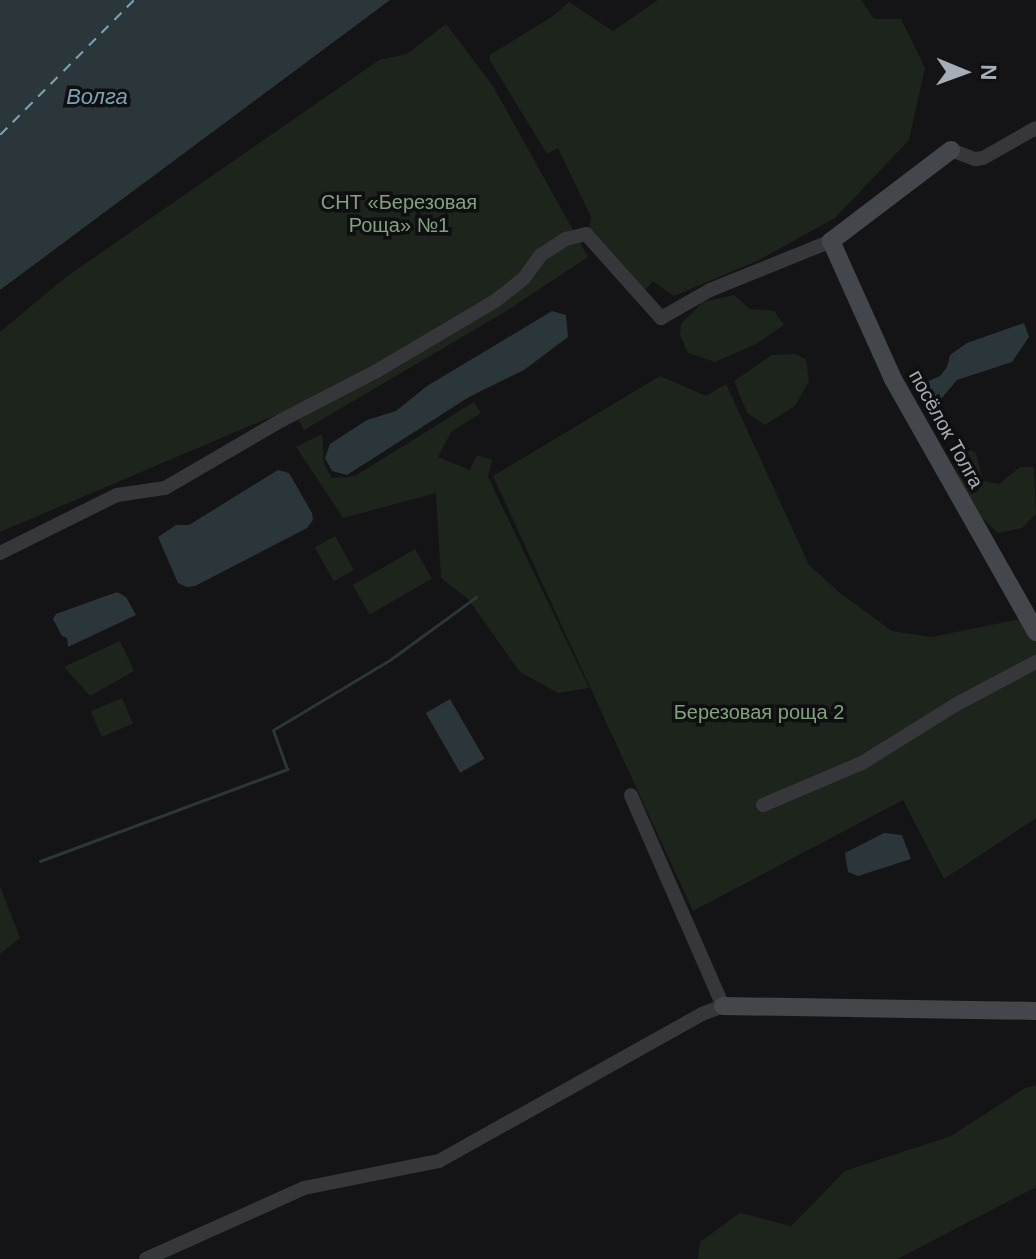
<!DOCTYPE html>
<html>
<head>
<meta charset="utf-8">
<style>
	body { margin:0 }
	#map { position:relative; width:1036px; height:1259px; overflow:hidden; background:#141416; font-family:Arial,sans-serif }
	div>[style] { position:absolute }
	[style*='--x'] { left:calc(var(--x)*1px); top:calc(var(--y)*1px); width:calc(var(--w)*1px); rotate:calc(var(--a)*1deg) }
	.green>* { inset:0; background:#1c241c; transform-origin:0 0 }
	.water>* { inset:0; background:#2a363a; transform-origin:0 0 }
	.stream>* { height:3px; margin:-1.5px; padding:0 1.5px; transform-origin:1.5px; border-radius:1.5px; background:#2a363a }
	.ferry>* { height:2px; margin-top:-1px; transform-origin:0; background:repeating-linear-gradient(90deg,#7ba2b3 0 10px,transparent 0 18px) }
	.street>* { height:14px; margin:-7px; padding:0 7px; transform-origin:7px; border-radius:7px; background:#35373b }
	.secondary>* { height:18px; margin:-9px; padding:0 9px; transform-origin:9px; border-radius:9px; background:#43464b }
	span { translate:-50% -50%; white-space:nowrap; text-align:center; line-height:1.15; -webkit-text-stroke:7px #0f0f11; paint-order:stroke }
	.park-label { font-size:20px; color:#80a27c }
	.street-label { font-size:20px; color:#a5aeb7 }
	.water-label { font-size:22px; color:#7ba2b3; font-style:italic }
	.north { position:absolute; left:924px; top:32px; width:80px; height:80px; -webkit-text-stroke:6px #0f0f11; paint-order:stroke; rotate:91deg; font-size:22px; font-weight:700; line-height:32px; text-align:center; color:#a5aeb7 }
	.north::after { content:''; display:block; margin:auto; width:28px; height:36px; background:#a5aeb7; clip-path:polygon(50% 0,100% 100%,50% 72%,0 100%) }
</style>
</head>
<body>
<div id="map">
	<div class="green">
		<div style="clip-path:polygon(658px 0,861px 0,874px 19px,901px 19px,925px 68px,909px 140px,835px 218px,757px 261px,674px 296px,653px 281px,645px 290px,589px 232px,591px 217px,558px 148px,547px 154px,489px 59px,490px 55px,553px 16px,569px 2px,613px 31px)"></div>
		<div style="clip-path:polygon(446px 24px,493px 86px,588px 257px,503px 313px,304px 430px,292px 408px,0 532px,0 332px,66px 277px,379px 60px,407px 54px)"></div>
		<div style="clip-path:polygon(734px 295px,750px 309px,774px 311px,784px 325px,756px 344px,715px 362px,688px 353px,680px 335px,681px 324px,703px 302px)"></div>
		<div style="clip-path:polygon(794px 354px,806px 359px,809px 381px,795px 406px,765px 425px,747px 413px,734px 381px,772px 355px)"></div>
		<div style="clip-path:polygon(660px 376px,706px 396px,726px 384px,809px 565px,840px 593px,892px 631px,931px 637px,1021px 619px,1036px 643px,1036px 818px,944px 879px,903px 800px,693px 911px,493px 476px)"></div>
		<div style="clip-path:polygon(474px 402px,481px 413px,451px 432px,438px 457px,470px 470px,477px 455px,492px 460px,488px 477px,589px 688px,558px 693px,520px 672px,468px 599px,441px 578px,436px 493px,343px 518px,296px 447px,322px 434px,324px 464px,332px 478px,355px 476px)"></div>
		<div style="clip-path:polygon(962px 446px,976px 453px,983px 481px,999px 484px,1020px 467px,1034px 467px,1036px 514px,1022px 528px,998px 533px,981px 517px,961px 483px,950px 451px)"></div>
		<div style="left:335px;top:536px;width:39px;height:23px;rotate:61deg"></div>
		<div style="left:415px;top:549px;width:34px;height:72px;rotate:60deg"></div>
		<div style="clip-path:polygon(120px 641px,134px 671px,90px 696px,64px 667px)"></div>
		<div style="left:122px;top:698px;width:28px;height:34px;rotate:67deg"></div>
		<div style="clip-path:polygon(0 886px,20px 938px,0 954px)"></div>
		<div style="clip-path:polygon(1036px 1085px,1036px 1187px,907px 1254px,897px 1259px,698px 1259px,700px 1242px,740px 1213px,791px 1226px,845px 1171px,951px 1136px,1025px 1088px)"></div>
	</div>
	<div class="water">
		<div style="clip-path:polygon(0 0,390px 0,0 290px)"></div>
		<div style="clip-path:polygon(552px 311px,566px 315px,568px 337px,524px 370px,469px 397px,347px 475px,332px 471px,325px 458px,330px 444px,367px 420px,396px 411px,427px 386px)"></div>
		<div style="clip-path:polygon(1024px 323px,1029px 337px,1012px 362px,957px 380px,935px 406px,925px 404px,922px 384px,940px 376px,947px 367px,950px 355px,967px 343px)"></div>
		<div style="clip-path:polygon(278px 470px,289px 473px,312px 513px,313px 520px,307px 528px,195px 586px,187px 587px,178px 583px,158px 537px,176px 525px,189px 525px)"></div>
		<div style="clip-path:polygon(117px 592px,126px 597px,136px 615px,68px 647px,67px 638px,62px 636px,53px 619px,56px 614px)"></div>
		<div style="left:450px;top:699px;width:69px;height:28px;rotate:60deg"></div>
		<div style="clip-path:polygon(884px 833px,902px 835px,911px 859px,858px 876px,848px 872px,845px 853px)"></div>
	</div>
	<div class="stream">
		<div style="--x:40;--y:861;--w:264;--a:-20.4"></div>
		<div style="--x:287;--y:769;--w:41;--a:-109.7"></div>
		<div style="--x:273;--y:730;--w:138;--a:-31"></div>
		<div style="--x:391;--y:659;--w:105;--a:-36.1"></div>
	</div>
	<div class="ferry">
		<div style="--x:0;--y:135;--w:190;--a:-45.2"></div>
	</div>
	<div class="street">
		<div style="--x:951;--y:150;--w:26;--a:21"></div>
		<div style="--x:975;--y:159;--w:8;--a:-7"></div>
		<div style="--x:983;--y:158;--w:61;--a:-29.5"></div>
		<div style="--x:0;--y:553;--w:131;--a:-26.4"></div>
		<div style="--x:117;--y:495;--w:49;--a:-8.3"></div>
		<div style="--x:165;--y:488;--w:135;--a:-30.2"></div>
		<div style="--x:282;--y:420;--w:105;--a:-27.3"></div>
		<div style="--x:375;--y:372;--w:139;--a:-30.6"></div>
		<div style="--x:495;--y:301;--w:37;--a:-38"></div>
		<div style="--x:524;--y:278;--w:29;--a:-54"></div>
		<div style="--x:541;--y:255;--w:30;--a:-33"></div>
		<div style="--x:566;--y:239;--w:21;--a:-14"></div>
		<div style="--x:586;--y:234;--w:113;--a:48.2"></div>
		<div style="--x:661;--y:318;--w:56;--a:-29.7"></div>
		<div style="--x:710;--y:290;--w:131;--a:-22"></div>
		<div style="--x:763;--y:805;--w:108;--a:-23"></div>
		<div style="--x:862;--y:763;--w:110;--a:-31.9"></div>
		<div style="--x:955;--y:705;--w:92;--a:-28"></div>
		<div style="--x:146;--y:1259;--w:173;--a:-24.2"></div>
		<div style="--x:304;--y:1188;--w:138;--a:-11.3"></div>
		<div style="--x:439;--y:1161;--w:301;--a:-29.2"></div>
		<div style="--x:702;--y:1014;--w:22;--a:-21"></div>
		<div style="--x:723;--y:1006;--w:230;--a:-113.6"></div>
	</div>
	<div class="secondary">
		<div style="--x:951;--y:150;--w:151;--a:142.8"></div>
		<div style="--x:831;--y:241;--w:151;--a:65.8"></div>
		<div style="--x:893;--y:379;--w:291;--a:60.5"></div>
		<div style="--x:723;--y:1006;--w:313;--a:0.9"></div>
	</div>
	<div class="park-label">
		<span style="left:399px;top:214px">СНТ «Березовая<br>Роща» №1</span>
		<span style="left:759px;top:712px">Березовая роща 2</span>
	</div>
	<div class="street-label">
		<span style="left:946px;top:429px;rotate:61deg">посёлок Толга</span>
	</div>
	<div class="water-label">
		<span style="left:97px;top:97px">Волга</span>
	</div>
	<div class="north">N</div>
</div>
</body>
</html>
